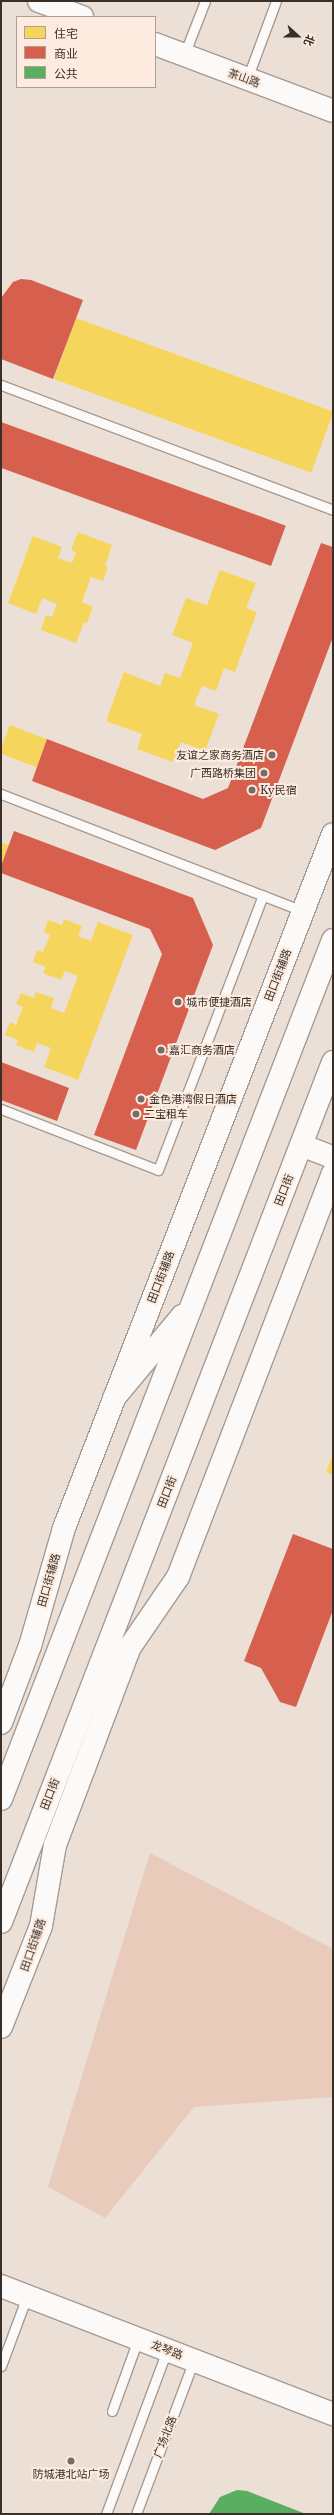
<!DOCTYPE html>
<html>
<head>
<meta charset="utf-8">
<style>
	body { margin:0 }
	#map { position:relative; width:334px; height:2515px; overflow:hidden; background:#ecdfd6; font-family:"Libre Baskerville","Noto Sans SC",serif }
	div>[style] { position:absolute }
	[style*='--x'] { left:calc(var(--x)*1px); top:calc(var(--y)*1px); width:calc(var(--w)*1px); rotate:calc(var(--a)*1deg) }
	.green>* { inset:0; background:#e8cbba }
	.homes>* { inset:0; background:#f6d55c; transform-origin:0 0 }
	.shops>* { inset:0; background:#d6604d; transform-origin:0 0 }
	.public>* { inset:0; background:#5aae61 }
	.roads { filter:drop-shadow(1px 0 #a49b94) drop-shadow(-1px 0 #a49b94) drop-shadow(0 1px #a49b94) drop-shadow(0 -1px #a49b94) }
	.service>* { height:9px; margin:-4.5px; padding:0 4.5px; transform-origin:4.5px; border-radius:4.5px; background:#fcfaf9 }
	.tertiary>* { height:22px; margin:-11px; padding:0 11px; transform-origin:11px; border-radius:11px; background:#fcfaf9 }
	.secondary>* { height:22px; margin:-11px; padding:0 11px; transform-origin:11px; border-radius:11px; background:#fcfaf9 }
	.primary>* { height:22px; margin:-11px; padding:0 11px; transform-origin:11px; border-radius:11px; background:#fcfaf9 }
	.dots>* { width:11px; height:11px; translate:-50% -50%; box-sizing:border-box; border:2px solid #feebdf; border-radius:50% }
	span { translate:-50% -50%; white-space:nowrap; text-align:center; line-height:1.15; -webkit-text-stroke:4px #feebdf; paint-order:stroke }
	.street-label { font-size:11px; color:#382f29 }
	.poi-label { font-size:11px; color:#382f29 }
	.right { translate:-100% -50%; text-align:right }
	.left { translate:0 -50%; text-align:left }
	.frame { position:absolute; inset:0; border:2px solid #382f29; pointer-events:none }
	.legend { position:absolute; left:16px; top:16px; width:140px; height:72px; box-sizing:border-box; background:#feebdf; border:1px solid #afa096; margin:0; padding:5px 7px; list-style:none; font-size:12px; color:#382f29 }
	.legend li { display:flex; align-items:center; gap:8px; height:20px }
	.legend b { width:20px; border:1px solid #afa096 }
	.north { position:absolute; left:278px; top:16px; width:40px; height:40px; -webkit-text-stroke:3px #feebdf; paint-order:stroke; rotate:111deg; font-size:11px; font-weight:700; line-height:16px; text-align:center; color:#382f29 }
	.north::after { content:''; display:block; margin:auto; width:14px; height:18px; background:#382f29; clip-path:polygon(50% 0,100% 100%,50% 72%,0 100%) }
</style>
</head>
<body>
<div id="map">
	<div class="green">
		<div style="clip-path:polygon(150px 1853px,333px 1949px,333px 2097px,194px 2107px,105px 2218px,48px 2187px)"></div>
	</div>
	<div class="homes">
		<div style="left:76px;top:318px;width:274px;height:65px;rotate:20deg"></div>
		<div style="clip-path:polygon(78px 532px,112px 545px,105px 566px,108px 567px,103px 581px,91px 577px,82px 602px,93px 607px,87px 623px,84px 622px,76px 643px,41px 630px,46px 615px,52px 617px,57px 604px,42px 598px,36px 614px,8px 603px,33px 536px,62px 547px,58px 558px,72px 563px,76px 552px,71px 550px)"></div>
		<div style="clip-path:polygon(220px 570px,256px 583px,246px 608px,257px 612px,235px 672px,224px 668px,216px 691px,202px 686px,194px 705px,219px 714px,205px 751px,181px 742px,173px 762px,137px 749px,142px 734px,106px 721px,124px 672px,160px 686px,165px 673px,180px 678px,193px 643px,172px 635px,186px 598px,207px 605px)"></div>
		<div style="left:10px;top:725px;width:40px;height:30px;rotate:21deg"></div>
		<div style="clip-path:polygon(1px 842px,9px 845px,1px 865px)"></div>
		<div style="clip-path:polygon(64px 919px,82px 926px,78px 936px,91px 941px,98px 922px,133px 935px,78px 1080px,44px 1067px,51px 1048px,37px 1043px,34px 1052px,16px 1045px,18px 1040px,5px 1035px,10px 1022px,16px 1025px,23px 1007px,16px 1004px,21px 993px,34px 998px,36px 992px,54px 998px,51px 1008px,64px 1013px,78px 976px,65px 971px,61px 980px,43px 973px,46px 967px,33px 962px,37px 950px,43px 952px,50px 935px,44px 932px,48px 920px,62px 925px)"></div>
		<div style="clip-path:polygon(333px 1454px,333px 1475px,326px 1472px)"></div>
	</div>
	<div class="shops">
		<div style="clip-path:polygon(21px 279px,31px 280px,83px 300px,53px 379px,1px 359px,1px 298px,13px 282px)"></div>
		<div style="left:1px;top:422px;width:303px;height:43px;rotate:20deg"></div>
		<div style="clip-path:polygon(321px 543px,333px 547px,333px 637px,261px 828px,215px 850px,32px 781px,47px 739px,203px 799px,228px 788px)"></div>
		<div style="clip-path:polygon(14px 831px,193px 898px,213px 945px,136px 1150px,94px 1135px,162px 954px,150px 929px,1px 873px,1px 866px)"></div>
		<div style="clip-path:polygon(1px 1062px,69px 1088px,57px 1121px,1px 1100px)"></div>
		<div style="clip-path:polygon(293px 1534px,333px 1549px,333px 1610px,296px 1707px,280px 1702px,261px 1668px,244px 1661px)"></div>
	</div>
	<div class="public">
		<div style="clip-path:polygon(237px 2490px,247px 2491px,306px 2514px,209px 2514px,220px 2497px)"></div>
	</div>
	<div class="roads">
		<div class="service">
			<div style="--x:184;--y:55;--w:58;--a:-68.7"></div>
			<div style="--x:247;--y:79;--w:83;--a:-69.6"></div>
			<div style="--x:1;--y:385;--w:355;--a:20.6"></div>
			<div style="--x:1;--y:794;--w:324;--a:21.2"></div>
			<div style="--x:1;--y:1109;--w:168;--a:21.2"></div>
			<div style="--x:158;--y:1170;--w:294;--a:-69.1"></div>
			<div style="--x:1;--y:2366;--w:75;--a:-69.6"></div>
			<div style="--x:112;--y:2411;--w:77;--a:-70.1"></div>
			<div style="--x:106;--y:2514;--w:175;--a:-69.6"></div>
			<div style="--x:136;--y:2514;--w:165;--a:-69.4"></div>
		</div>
		<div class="tertiary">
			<div style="--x:1;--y:1723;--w:82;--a:-69.4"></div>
			<div style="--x:30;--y:1646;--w:123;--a:-73.9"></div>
			<div style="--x:64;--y:1528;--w:744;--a:-68.81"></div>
			<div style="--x:1;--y:2027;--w:109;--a:-68.4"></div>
			<div style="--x:41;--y:1926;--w:82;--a:-80.2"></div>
			<div style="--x:55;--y:1845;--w:212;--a:-69.3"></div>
			<div style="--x:130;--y:1647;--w:85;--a:-55.6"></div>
			<div style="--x:178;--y:1577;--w:433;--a:-69"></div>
			<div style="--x:1;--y:2286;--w:356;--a:21.1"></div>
		</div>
		<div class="secondary">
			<div style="--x:39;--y:1;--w:46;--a:20.4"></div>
			<div style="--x:155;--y:44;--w:190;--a:20.6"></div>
		</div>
		<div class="primary">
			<div style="--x:301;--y:1145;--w:34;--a:21"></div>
			<div style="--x:114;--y:1398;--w:107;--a:-50.3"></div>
			<div style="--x:1;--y:1799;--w:921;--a:-68.87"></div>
			<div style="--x:1;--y:1922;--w:922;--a:-68.89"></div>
		</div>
	</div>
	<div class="dots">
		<div style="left:272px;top:755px;background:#776d66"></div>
		<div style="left:264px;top:773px;background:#776d66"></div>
		<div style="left:252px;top:790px;background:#776d66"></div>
		<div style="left:178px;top:1002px;background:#776d66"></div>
		<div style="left:161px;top:1050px;background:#776d66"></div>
		<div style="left:141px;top:1099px;background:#776d66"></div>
		<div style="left:136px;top:1114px;background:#776d66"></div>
		<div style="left:71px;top:2461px;background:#776d66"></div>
	</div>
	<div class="street-label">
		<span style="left:244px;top:78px;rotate:20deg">茶山路</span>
		<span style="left:278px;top:975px;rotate:-69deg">田口街辅路</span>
		<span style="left:284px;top:1190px;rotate:-69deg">田口街</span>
		<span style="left:161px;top:1277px;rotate:-69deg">田口街辅路</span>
		<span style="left:167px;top:1492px;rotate:-69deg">田口街</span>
		<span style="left:49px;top:1580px;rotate:-74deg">田口街辅路</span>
		<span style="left:50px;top:1794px;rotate:-69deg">田口街</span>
		<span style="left:33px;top:1945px;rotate:-71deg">田口街辅路</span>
		<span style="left:167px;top:2350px;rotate:21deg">龙琴路</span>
		<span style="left:165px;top:2437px;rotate:-69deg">广场北路</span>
	</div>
	<div class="poi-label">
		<span class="right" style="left:264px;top:755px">友谊之家商务酒店</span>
		<span class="right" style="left:256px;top:773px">广西路桥集团</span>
		<span class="left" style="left:260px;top:790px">Ky民宿</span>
		<span class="left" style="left:186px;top:1002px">城市便捷酒店</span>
		<span class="left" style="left:169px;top:1050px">嘉汇商务酒店</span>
		<span class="left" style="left:149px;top:1099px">金色港湾假日酒店</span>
		<span class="left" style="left:144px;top:1114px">二宝租车</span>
		<span style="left:71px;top:2474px">防城港北站广场</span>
	</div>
	<div class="frame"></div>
	<ul class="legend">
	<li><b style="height:11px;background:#f6d55c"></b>住宅</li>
	<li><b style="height:11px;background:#d6604d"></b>商业</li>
	<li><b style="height:11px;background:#5aae61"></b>公共</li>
	</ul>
	<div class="north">北</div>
</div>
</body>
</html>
